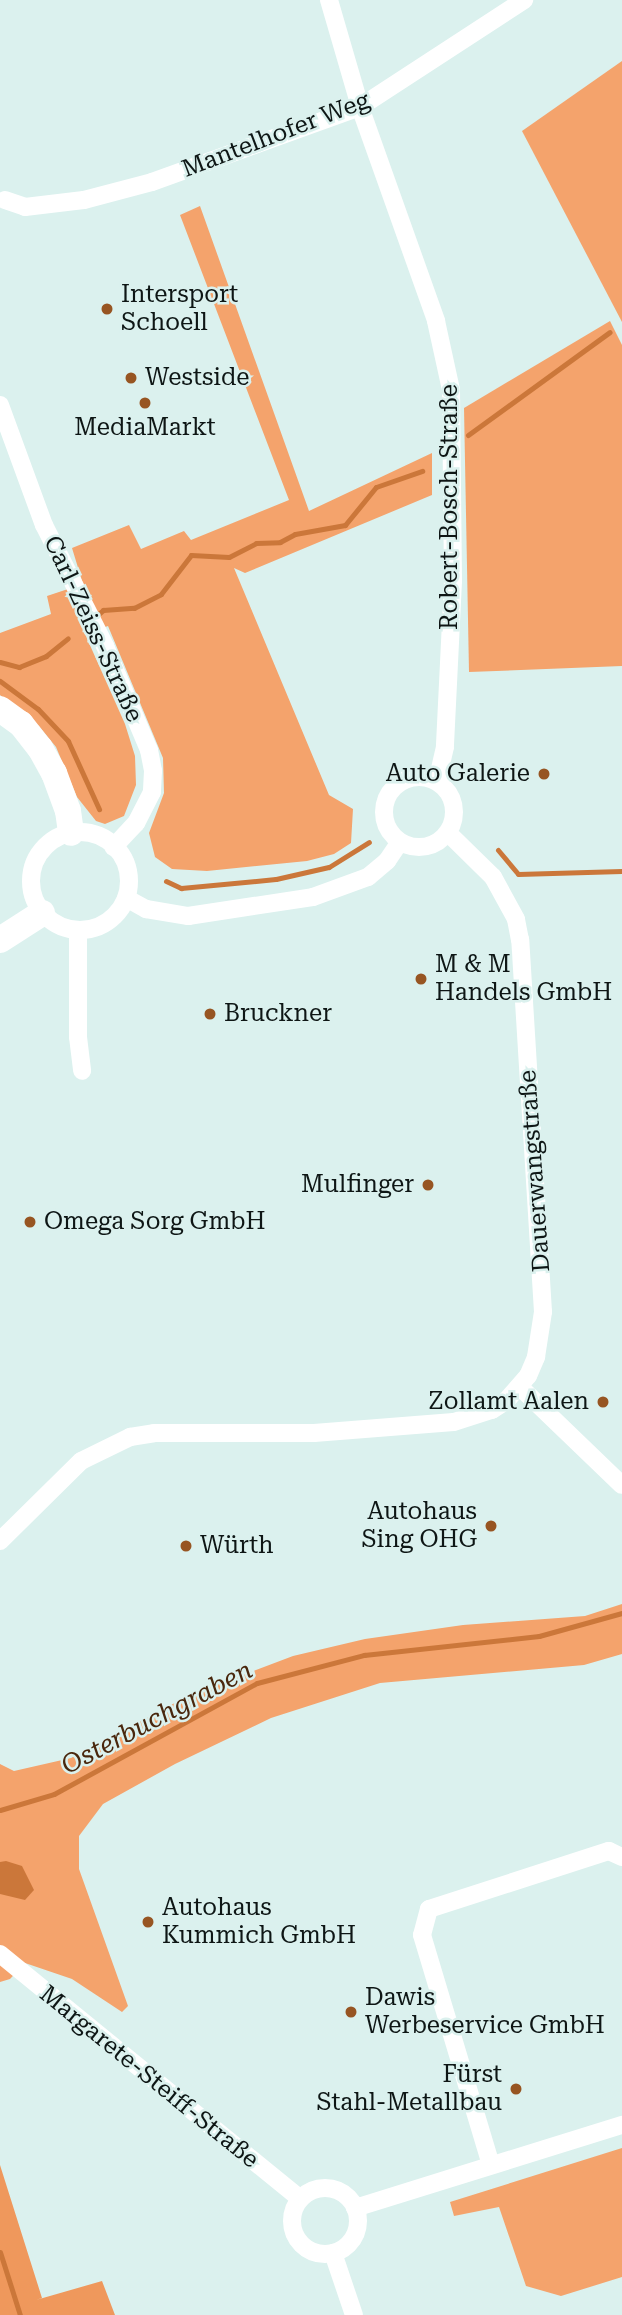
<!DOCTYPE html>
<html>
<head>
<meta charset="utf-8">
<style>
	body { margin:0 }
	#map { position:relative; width:622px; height:2315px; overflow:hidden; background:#dbf1ee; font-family:"Roboto Serif",serif }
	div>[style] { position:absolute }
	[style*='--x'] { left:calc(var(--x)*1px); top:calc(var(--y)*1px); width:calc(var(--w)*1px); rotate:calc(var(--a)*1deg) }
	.green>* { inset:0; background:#f4a36c }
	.forest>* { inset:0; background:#ef985c }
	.water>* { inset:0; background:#cb773a }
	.stream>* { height:5px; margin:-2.5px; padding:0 2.5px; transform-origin:2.5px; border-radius:2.5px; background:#cb773a }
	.minor>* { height:18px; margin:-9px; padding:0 9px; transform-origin:9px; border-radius:9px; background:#fff }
	.minor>.ring { margin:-9px; padding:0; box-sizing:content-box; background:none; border:18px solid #fff; border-radius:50% }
	.highway>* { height:26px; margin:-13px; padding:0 13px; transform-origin:13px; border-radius:13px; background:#fff }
	.dots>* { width:19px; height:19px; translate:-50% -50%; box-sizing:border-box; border:4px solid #dbf1ee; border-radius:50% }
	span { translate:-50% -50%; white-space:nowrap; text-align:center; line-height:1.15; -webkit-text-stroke:5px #dbf1ee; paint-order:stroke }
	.street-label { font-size:24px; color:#0e1615 }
	.poi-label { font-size:24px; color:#0e1615 }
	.left { translate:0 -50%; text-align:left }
	.right { translate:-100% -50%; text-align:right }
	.water-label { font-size:26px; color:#49270d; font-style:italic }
</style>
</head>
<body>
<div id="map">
	<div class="green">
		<div style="clip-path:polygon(622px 61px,622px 322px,522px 131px)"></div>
		<div style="clip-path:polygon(200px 206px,309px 511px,432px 453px,432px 495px,245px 573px,234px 568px,329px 795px,353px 809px,351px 843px,334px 854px,307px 861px,207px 871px,172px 869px,155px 857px,149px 833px,164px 793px,163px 758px,108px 626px,85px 634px,125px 724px,135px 756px,136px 785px,124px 816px,105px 824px,96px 821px,77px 797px,56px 747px,39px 726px,0 695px,0 633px,51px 614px,47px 596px,83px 584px,72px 548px,129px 525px,141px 549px,184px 531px,191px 540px,289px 500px,180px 215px)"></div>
		<div style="clip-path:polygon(610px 321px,622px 345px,622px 666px,469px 672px,464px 408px)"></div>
		<div style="clip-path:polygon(622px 1604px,622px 1654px,584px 1665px,380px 1683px,271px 1718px,175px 1764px,103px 1804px,79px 1836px,79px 1869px,128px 2006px,122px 2012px,72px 1979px,25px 1963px,10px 1979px,0 1982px,0 1764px,14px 1771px,71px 1758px,188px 1696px,293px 1656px,365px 1639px,463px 1625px,585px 1616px)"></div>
		<div style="clip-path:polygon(622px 2148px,622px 2277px,561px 2296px,526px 2286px,499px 2207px,454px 2216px,450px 2202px)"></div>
	</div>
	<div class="forest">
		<div style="clip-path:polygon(0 2165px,42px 2298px,36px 2300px,102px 2281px,115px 2315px,0 2315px)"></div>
	</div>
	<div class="water">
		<div style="clip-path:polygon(6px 1861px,22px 1866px,34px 1890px,25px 1900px,0 1894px,0 1862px)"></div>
	</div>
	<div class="stream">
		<div style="--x:468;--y:435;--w:175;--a:-36"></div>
		<div style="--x:95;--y:617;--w:11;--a:-41"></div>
		<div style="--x:103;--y:610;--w:31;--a:-4"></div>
		<div style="--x:134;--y:608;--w:30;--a:-27"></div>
		<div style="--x:161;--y:594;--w:49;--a:-52.4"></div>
		<div style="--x:191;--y:555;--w:38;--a:3"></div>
		<div style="--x:229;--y:557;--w:30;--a:-27"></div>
		<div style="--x:256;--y:543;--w:24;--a:-2"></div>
		<div style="--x:280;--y:542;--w:17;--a:-28"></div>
		<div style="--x:295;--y:534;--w:51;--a:-10.2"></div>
		<div style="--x:345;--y:525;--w:49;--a:-50.8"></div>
		<div style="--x:376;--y:487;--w:49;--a:-19.2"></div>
		<div style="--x:0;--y:662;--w:20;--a:15"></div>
		<div style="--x:19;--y:667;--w:29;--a:-22"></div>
		<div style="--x:46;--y:656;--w:28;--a:-39"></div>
		<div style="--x:0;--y:681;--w:47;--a:36.4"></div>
		<div style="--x:38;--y:709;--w:44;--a:46.8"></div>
		<div style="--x:68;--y:741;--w:75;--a:65.5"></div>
		<div style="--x:498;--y:850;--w:31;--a:50"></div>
		<div style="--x:518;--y:874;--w:104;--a:-1.7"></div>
		<div style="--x:166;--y:881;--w:17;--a:25"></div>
		<div style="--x:181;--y:888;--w:95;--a:-5.4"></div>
		<div style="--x:276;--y:879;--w:54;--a:-12.8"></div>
		<div style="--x:329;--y:867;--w:47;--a:-32"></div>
		<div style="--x:0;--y:1810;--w:56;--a:-16.5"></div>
		<div style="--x:54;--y:1794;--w:231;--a:-28.7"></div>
		<div style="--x:257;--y:1683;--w:111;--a:-14.7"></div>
		<div style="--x:364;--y:1655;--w:176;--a:-6.2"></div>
		<div style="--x:539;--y:1636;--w:86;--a:-15.5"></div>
		<div style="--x:0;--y:2252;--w:66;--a:72.4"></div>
	</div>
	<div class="minor">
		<div style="--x:329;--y:0;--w:111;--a:73.8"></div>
		<div style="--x:360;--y:107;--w:227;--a:70.4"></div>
		<div style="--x:436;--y:321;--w:71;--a:77.7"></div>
		<div style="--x:451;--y:390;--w:191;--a:89.4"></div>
		<div style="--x:453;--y:581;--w:166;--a:92.8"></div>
		<div style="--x:445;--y:747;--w:35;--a:103"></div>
		<div style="--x:5;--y:200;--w:21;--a:19"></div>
		<div style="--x:25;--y:207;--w:59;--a:-6.8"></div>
		<div style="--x:84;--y:200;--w:70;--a:-14.8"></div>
		<div style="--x:152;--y:182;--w:221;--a:-19.8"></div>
		<div style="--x:360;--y:107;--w:196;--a:-33.1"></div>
		<div style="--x:0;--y:405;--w:128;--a:69.9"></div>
		<div style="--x:44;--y:525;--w:136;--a:63.2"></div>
		<div style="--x:105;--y:646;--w:113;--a:67.1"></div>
		<div style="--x:149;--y:750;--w:21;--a:79"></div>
		<div style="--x:153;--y:771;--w:21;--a:93"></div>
		<div style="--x:152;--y:792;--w:35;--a:117"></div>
		<div style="--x:136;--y:823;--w:33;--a:133"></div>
		<div class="ring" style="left:384px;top:777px;width:52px;height:52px"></div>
		<div class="ring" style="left:31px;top:832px;width:80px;height:80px"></div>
		<div style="--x:126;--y:898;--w:23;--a:29"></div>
		<div style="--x:146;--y:909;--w:43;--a:9.5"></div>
		<div style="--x:188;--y:916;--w:126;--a:-8.6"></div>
		<div style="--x:313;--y:897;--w:59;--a:-20"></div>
		<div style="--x:368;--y:877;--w:25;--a:-40"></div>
		<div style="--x:387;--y:861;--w:23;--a:-56"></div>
		<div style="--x:78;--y:930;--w:107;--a:90"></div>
		<div style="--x:78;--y:1037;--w:34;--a:83"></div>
		<div style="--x:520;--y:1387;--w:141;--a:43.9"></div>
		<div style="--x:0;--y:1541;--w:114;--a:-44.6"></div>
		<div style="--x:81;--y:1461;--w:55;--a:-26.1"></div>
		<div style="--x:130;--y:1437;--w:24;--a:-9"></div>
		<div style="--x:154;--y:1433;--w:160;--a:0"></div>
		<div style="--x:314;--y:1433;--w:140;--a:-4.5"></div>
		<div style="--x:454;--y:1422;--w:40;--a:-18"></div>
		<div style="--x:492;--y:1410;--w:17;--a:-33"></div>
		<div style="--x:506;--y:1401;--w:33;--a:-49"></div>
		<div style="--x:528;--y:1376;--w:21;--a:-67"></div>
		<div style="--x:536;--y:1357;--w:46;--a:-81.2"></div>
		<div style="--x:543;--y:1312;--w:373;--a:-93.5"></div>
		<div style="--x:520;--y:940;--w:21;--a:-101"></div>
		<div style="--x:516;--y:919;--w:48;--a:-118.7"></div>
		<div style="--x:493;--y:877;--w:63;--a:-135.6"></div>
		<div style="--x:0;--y:1954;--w:387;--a:39.2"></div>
		<div style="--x:491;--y:2165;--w:240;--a:-106.7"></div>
		<div style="--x:422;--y:1935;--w:27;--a:-75"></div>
		<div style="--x:429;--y:1909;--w:189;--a:-17.9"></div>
		<div style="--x:609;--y:1851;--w:14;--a:25"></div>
		<div class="ring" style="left:292px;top:2188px;width:48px;height:48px"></div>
		<div style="--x:355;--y:2208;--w:280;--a:-17.3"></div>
		<div style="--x:333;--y:2253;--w:65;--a:71.3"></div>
	</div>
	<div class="highway">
		<div style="--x:0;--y:709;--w:26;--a:36"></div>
		<div style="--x:21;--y:724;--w:31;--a:52"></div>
		<div style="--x:40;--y:748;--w:29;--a:61"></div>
		<div style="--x:54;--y:773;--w:40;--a:69.8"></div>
		<div style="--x:68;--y:811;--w:22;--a:82"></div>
		<div style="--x:0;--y:940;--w:50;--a:-32.7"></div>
	</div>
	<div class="dots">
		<div style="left:107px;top:309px;background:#975522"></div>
		<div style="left:131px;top:378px;background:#975522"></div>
		<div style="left:145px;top:403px;background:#975522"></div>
		<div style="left:544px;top:774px;background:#975522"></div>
		<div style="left:421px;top:979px;background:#975522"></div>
		<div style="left:210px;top:1014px;background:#975522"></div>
		<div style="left:428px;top:1185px;background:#975522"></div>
		<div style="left:30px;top:1222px;background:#975522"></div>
		<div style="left:603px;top:1402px;background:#975522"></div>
		<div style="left:491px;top:1526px;background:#975522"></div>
		<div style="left:186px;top:1546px;background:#975522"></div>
		<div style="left:148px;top:1922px;background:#975522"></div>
		<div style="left:351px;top:2012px;background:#975522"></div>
		<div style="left:516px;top:2089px;background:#975522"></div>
	</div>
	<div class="street-label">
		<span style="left:276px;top:135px;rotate:-21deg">Mantelhofer Weg</span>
		<span style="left:450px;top:507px;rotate:-90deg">Robert-Bosch-Straße</span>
		<span style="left:93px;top:629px;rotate:65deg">Carl-Zeiss-Straße</span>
		<span style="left:535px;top:1171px;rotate:-94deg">Dauerwangstraße</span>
		<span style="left:149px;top:2077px;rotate:39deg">Margarete-Steiff-Straße</span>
	</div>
	<div class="poi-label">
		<span class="left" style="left:121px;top:309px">Intersport<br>Schoell</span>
		<span class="left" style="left:145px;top:378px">Westside</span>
		<span style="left:145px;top:428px">MediaMarkt</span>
		<span class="right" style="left:530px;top:774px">Auto Galerie</span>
		<span class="left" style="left:435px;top:979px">M &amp; M<br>Handels GmbH</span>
		<span class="left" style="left:224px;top:1014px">Bruckner</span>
		<span class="right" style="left:414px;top:1185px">Mulfinger</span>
		<span class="left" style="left:44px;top:1222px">Omega Sorg GmbH</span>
		<span class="right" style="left:589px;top:1402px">Zollamt Aalen</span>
		<span class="right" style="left:477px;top:1526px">Autohaus<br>Sing OHG</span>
		<span class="left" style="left:200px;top:1546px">Würth</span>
		<span class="left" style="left:162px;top:1922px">Autohaus<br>Kummich GmbH</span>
		<span class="left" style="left:365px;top:2012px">Dawis<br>Werbeservice GmbH</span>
		<span class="right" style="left:502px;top:2089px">Fürst<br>Stahl-Metallbau</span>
	</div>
	<div class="water-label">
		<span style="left:157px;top:1718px;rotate:-28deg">Osterbuchgraben</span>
	</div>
</div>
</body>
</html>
